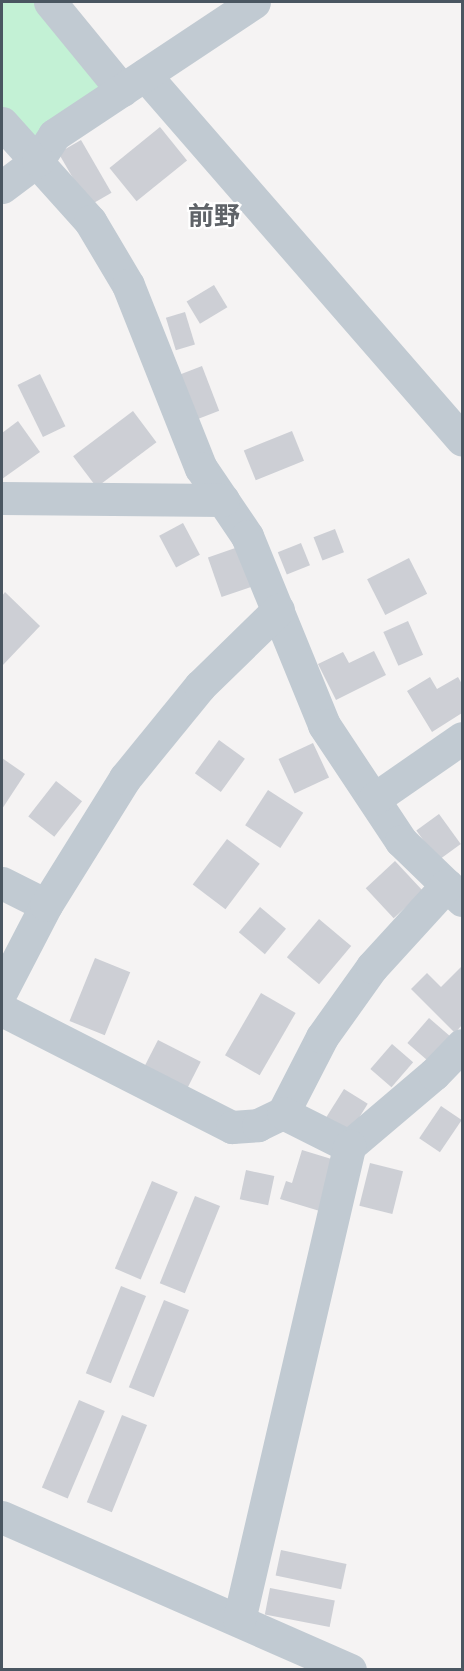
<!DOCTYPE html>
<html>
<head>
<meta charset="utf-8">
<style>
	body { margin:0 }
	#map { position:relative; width:464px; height:1671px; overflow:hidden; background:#f5f3f3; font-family:Mulish,"Noto Sans JP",sans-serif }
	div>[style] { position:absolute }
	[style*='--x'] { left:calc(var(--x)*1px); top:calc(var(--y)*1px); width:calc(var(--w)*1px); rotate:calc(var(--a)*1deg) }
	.green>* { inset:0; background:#c3f1d5 }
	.building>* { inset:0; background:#cdcfd5; transform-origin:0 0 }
	.minor>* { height:33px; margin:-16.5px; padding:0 16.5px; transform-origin:16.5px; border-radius:16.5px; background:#c1cad2 }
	span { translate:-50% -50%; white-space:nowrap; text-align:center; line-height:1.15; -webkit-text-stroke:4.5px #fff; paint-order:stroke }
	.quarter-label { font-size:26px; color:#5f6368; font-weight:700 }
	.frame { position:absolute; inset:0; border:3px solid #4a5661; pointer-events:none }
</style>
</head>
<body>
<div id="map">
	<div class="green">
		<div style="clip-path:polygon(2px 2px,50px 2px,122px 90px,38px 160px,2px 123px)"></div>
	</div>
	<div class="building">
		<div style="left:160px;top:127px;width:43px;height:65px;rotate:51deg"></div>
		<div style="left:81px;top:140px;width:61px;height:26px;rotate:60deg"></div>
		<div style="left:214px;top:285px;width:26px;height:32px;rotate:59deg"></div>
		<div style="left:185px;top:312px;width:34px;height:20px;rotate:73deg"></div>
		<div style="left:202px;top:366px;width:48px;height:27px;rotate:69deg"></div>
		<div style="left:40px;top:374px;width:58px;height:25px;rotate:64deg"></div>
		<div style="left:133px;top:411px;width:39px;height:75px;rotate:53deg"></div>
		<div style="clip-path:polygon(18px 421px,40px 452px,2px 479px,2px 433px)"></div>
		<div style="left:292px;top:431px;width:32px;height:52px;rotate:68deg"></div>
		<div style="left:183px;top:523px;width:36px;height:27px;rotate:62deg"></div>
		<div style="left:335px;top:529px;width:25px;height:23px;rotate:69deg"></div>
		<div style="left:301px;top:543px;width:24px;height:25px;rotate:68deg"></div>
		<div style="left:241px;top:546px;width:42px;height:35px;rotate:71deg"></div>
		<div style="left:409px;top:558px;width:40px;height:47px;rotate:63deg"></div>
		<div style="clip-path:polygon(5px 592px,40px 626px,2px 666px,2px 596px)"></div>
		<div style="left:408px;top:621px;width:37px;height:27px;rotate:66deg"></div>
		<div style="clip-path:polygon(374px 651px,386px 675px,336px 700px,318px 664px,343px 652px,349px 663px)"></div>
		<div style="clip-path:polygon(430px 677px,437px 689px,458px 677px,462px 684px,462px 713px,432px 732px,407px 691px)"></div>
		<div style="left:219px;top:740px;width:32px;height:41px;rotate:36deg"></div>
		<div style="left:313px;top:743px;width:38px;height:38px;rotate:65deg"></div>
		<div style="clip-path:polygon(2px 758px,25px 774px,2px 809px)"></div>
		<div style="left:56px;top:781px;width:33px;height:45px;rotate:38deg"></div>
		<div style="left:268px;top:790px;width:42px;height:42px;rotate:33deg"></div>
		<div style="left:439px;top:814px;width:37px;height:28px;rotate:54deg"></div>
		<div style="left:227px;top:839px;width:41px;height:57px;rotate:37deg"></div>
		<div style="left:395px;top:861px;width:41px;height:40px;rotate:47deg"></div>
		<div style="left:260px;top:907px;width:34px;height:33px;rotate:40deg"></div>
		<div style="left:319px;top:919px;width:42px;height:50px;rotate:40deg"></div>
		<div style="left:95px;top:958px;width:38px;height:68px;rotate:22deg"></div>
		<div style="clip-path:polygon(462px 966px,462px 1025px,455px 1033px,411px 989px,427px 973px,441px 987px)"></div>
		<div style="left:261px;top:993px;width:40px;height:72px;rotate:30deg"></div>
		<div style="left:429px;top:1018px;width:28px;height:33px;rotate:41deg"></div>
		<div style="left:158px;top:1040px;width:48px;height:31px;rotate:27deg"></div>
		<div style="left:392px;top:1044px;width:28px;height:33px;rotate:41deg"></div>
		<div style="left:344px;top:1089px;width:28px;height:34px;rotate:32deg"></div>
		<div style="left:441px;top:1106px;width:25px;height:39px;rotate:34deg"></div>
		<div style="clip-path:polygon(302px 1150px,338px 1161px,323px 1212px,280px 1199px,286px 1181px,292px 1183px)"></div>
		<div style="left:370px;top:1163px;width:34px;height:44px;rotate:14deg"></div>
		<div style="left:246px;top:1170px;width:29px;height:30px;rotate:12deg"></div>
		<div style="left:152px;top:1181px;width:28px;height:95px;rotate:23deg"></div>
		<div style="left:195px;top:1196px;width:27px;height:94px;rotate:22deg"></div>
		<div style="left:121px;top:1286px;width:27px;height:94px;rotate:22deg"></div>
		<div style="left:164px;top:1300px;width:27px;height:94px;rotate:22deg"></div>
		<div style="left:79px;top:1400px;width:28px;height:95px;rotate:23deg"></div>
		<div style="left:122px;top:1415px;width:27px;height:94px;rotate:22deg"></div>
		<div style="left:281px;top:1550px;width:67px;height:26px;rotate:12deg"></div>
		<div style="left:270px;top:1588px;width:66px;height:27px;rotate:11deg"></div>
	</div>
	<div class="minor">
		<div style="--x:50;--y:2;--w:114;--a:50.7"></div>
		<div style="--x:145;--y:75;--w:483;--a:49"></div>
		<div style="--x:2;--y:123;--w:132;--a:48.1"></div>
		<div style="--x:90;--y:221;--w:74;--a:59.3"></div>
		<div style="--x:128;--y:285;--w:197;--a:68.3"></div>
		<div style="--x:201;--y:468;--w:82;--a:55.9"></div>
		<div style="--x:247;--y:536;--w:204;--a:67.8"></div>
		<div style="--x:324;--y:725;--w:139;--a:56.4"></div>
		<div style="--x:401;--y:841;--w:85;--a:44"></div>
		<div style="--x:2;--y:187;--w:45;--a:-36.9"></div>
		<div style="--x:38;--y:160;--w:30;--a:-57"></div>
		<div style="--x:54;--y:135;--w:240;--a:-33.6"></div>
		<div style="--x:2;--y:498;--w:221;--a:0.5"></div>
		<div style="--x:374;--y:799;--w:107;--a:-34.7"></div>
		<div style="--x:2;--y:883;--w:49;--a:26.6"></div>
		<div style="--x:2;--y:990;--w:96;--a:-62.6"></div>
		<div style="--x:46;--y:905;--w:150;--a:-58.1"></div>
		<div style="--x:125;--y:778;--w:119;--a:-50.8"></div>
		<div style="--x:200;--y:686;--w:109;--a:-44.3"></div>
		<div style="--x:2;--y:1010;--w:258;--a:27"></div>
		<div style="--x:232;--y:1127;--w:26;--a:-4"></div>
		<div style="--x:258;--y:1125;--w:28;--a:-26"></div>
		<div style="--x:283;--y:1113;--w:85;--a:-62.8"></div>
		<div style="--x:322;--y:1037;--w:86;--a:-54.5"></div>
		<div style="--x:372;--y:967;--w:111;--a:-47.6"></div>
		<div style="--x:283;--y:1113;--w:74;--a:26.6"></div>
		<div style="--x:349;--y:1146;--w:111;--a:-40.3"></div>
		<div style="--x:434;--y:1074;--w:40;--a:-46"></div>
		<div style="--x:2;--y:1517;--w:380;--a:23.7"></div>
		<div style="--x:239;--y:1620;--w:487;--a:-76.9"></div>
	</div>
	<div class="quarter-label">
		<span style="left:214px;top:216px">前野</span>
	</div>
	<div class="frame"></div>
</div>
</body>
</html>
